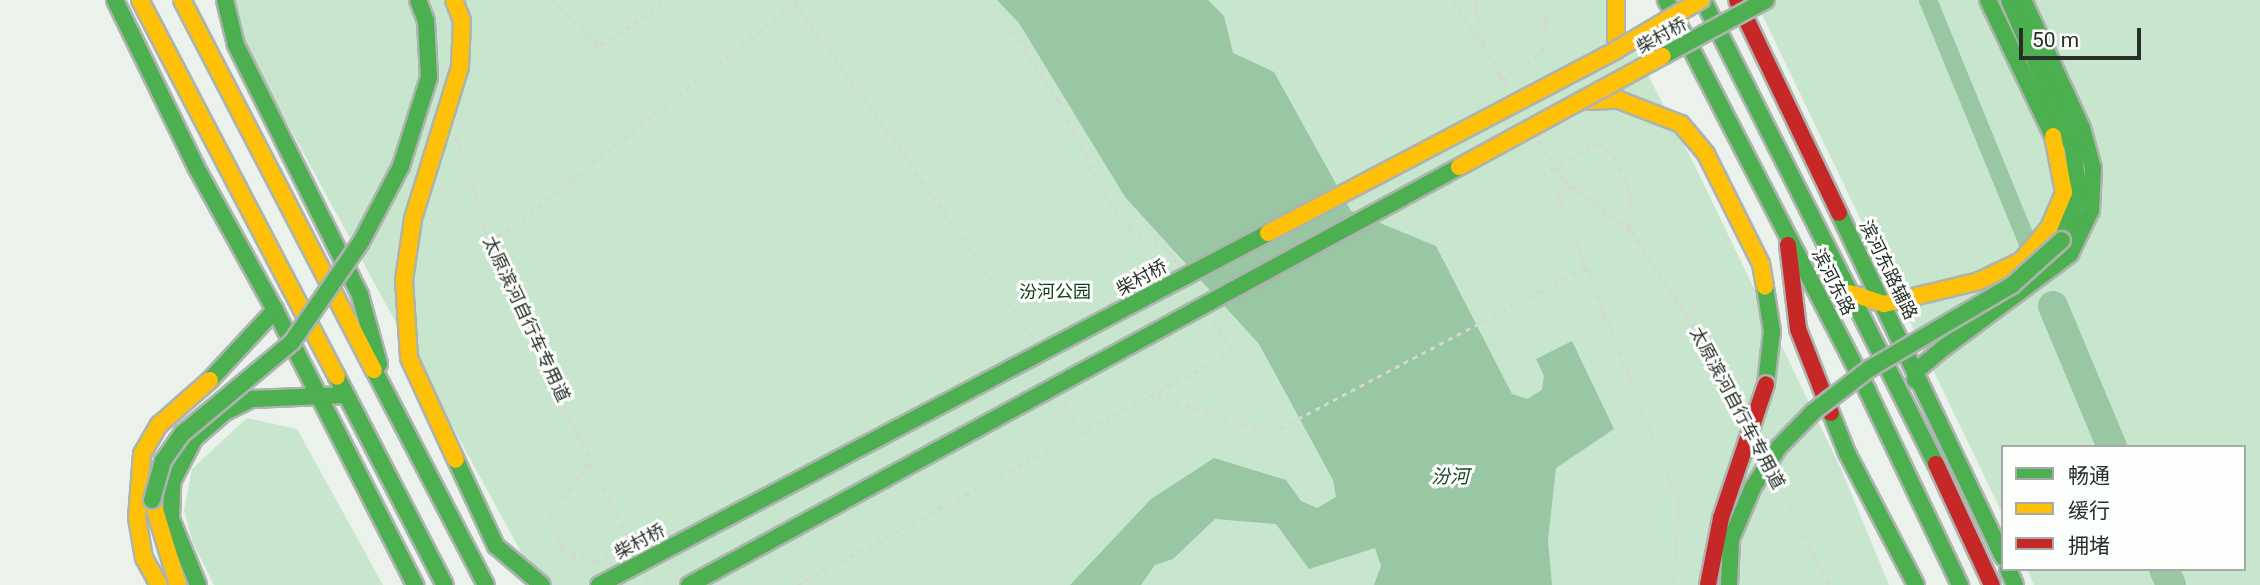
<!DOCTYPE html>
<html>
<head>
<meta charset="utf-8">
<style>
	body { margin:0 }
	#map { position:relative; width:2260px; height:585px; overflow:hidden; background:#eaf2eb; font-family:Roboto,"Noto Sans SC",sans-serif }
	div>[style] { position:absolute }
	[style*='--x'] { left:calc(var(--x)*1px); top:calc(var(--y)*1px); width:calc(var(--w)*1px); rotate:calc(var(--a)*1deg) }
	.green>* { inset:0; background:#c7e6cd }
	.water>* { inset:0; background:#99c7a4 }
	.canal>* { height:18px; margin:-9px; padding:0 9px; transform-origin:9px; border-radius:9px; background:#99c7a4 }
	.river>* { height:30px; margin:-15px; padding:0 15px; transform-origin:15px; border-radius:15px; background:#99c7a4 }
	.path>* { height:2.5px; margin-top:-1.25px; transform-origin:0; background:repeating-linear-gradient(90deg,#d4d7d4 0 5px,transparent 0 10px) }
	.roads { filter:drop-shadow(2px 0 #adb3ae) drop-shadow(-2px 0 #adb3ae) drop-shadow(0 2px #adb3ae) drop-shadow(0 -2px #adb3ae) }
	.fast>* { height:16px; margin:-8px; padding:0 8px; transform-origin:8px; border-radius:8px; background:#4caf50 }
	.slow>* { height:16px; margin:-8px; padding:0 8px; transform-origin:8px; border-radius:8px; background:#ffc107 }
	.jam>* { height:16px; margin:-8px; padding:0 8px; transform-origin:8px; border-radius:8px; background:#c62828 }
	.path-bridge>* { height:2.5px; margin-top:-1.25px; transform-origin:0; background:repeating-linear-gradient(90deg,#d4d7d4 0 5px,transparent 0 10px) }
	.bridges { filter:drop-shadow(2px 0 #adb3ae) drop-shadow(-2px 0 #adb3ae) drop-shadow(0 2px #adb3ae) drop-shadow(0 -2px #adb3ae) }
	.fast-bridge>* { height:16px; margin:-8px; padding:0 8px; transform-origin:8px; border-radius:8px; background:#4caf50 }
	.slow-bridge>* { height:16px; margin:-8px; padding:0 8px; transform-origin:8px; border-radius:8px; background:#ffc107 }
	.jam-bridge>* { height:16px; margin:-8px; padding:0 8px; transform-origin:8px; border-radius:8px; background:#c62828 }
	span { translate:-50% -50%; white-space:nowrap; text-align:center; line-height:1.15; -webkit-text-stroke:6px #fcfffc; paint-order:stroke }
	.street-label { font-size:18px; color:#282e29 }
	.park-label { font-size:18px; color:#114020 }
	.water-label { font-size:19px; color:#164424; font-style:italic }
	.legend { position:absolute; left:2001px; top:445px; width:245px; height:126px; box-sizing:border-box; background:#fcfffc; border:2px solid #a7aba8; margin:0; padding:9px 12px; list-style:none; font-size:21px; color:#282e29 }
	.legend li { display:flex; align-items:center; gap:14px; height:35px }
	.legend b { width:35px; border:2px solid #a7aba8 }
	.scale { position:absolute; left:2019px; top:28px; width:122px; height:32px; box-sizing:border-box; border:4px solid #282e29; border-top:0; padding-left:9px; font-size:21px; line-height:24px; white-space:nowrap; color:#282e29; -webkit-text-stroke:5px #fcfffc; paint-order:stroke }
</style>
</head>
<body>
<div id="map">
	<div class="green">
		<div style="clip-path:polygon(220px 0,1609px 0,1694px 164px,1841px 469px,1889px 585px,539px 585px)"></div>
		<div style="clip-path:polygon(1755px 0,2260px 0,2260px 585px,2034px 585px,2027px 569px,2244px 569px,2244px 447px,2003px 447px,2003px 515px)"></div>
		<div style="clip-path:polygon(247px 418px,297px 429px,383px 585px,214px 585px,193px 543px,184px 510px,192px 469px)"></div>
	</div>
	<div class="water">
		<div style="clip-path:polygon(997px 0,1208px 0,1224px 16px,1233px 53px,1274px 72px,1351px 211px,1436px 246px,1512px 394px,1527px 399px,1542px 390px,1544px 376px,1536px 359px,1572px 341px,1614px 429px,1556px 468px,1548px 540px,1552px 585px,1374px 585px,1381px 566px,1375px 548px,1309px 569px,1276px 524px,1215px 519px,1173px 559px,1155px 565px,1141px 585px,1070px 585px,1151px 499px,1214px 458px,1286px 480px,1301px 501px,1317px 508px,1336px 497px,1333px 480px,1259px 344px,1125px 197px,1019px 23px)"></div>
	</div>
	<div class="canal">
		<div style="--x:1928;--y:0;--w:269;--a:67.7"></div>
	</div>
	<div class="river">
		<div style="--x:2053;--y:306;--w:153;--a:67.3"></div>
		<div style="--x:2164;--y:569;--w:17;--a:66"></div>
	</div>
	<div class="path">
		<div style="--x:551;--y:0;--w:67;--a:42.6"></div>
		<div style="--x:600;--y:45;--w:82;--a:-33.5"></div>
		<div style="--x:794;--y:0;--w:414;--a:54.7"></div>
		<div style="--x:983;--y:0;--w:42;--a:46.9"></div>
		<div style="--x:1012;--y:31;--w:84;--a:56.1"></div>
		<div style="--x:1059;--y:101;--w:102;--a:63.9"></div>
		<div style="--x:1104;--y:193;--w:43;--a:54.5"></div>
		<div style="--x:1129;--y:228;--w:48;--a:30.3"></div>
		<div style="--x:1170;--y:252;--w:13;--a:58"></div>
		<div style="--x:1454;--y:0;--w:50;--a:57.3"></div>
		<div style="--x:1475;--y:0;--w:46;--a:79.9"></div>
		<div style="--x:1483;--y:45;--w:49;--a:59.2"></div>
		<div style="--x:456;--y:138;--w:140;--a:71.7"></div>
		<div style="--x:500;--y:271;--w:308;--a:64.4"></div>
		<div style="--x:1540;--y:141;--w:44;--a:58.8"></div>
		<div style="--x:1563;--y:179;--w:86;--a:37"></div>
		<div style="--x:1632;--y:231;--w:147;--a:57"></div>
		<div style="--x:1712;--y:354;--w:59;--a:62.6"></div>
		<div style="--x:1616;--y:158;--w:38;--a:67"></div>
		<div style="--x:1631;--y:193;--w:36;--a:93"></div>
		<div style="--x:1572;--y:188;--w:15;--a:160"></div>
		<div style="--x:1558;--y:193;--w:79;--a:69.3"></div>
		<div style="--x:490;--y:244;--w:389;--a:-38.3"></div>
		<div style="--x:1157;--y:395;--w:120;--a:18.4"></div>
		<div style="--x:1271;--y:433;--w:356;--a:-27.8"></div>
		<div style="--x:1586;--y:267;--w:257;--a:68.5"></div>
		<div style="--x:1680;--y:506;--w:79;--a:95.1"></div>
		<div style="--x:1064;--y:401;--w:34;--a:64"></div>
		<div style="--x:1777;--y:481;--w:116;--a:63.4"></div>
		<div style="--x:562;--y:550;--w:38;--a:-110"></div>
		<div style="--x:549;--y:514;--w:69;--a:-50.3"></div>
		<div style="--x:646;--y:577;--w:9;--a:69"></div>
		<div style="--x:797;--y:585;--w:493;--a:-28.2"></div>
		<div style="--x:1232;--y:352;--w:39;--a:-121"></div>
	</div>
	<div class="roads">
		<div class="fast">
			<div style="--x:115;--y:0;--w:186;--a:64.1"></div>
			<div style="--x:196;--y:167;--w:163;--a:61.1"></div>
			<div style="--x:275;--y:310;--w:309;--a:63"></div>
			<div style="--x:225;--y:0;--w:46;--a:76.3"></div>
			<div style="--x:236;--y:45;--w:279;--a:63.6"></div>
			<div style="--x:360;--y:295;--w:72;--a:74.6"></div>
			<div style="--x:1666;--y:0;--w:439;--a:62.7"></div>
			<div style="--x:1867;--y:390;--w:216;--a:64.5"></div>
			<div style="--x:1703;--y:0;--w:519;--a:63.34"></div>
			<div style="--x:1988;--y:0;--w:151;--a:64.5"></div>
			<div style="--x:2009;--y:0;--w:161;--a:66.6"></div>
			<div style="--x:2073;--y:148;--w:47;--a:82.7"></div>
			<div style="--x:2079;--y:195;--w:48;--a:110.7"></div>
			<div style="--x:1839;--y:213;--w:381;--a:64.5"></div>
			<div style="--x:1765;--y:287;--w:45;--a:81"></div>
			<div style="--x:1772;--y:331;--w:53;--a:96.5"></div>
			<div style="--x:374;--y:370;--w:242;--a:62.5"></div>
			<div style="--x:337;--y:377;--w:234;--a:62.6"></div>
			<div style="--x:210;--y:380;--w:96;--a:-47.1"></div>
			<div style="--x:1915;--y:380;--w:9;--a:-84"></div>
			<div style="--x:1916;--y:371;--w:38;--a:-40"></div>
			<div style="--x:1945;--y:347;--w:156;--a:-36.6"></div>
			<div style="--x:2070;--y:254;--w:49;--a:-64.5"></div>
			<div style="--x:2091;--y:210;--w:42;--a:-87.3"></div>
			<div style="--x:2093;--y:168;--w:41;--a:-105.4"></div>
			<div style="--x:2082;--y:128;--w:141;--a:-114.7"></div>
			<div style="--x:1831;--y:413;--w:43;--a:68.2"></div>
			<div style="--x:1847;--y:453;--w:149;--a:62.4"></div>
			<div style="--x:2008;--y:569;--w:17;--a:66"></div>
			<div style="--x:198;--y:585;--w:71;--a:-112.2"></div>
			<div style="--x:171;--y:519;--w:37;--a:-88"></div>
			<div style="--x:172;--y:482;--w:48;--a:-62.9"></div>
			<div style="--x:194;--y:439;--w:41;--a:-41.1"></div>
			<div style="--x:225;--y:412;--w:30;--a:-26"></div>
			<div style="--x:252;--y:399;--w:94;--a:-2.4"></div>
		</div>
		<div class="slow">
			<div style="--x:140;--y:0;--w:425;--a:62.4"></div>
			<div style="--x:182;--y:0;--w:417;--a:62.6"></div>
			<div style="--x:1616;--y:0;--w:50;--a:90"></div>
			<div style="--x:1585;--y:101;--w:34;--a:-2"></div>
			<div style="--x:1619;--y:100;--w:66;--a:21.2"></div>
			<div style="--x:1681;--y:124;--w:39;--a:50"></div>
			<div style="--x:1706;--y:154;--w:123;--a:63.4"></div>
			<div style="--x:1761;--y:264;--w:23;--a:80"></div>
			<div style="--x:1850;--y:293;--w:36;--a:18"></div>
			<div style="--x:1884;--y:304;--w:98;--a:-13.6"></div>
			<div style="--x:1979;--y:281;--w:47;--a:-25.5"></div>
			<div style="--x:2021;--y:261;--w:43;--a:-49.7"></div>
			<div style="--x:2049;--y:228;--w:39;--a:-67"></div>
			<div style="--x:2064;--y:192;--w:57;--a:-101.1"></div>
			<div style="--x:152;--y:500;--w:89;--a:73"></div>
			<div style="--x:159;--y:585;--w:31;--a:-119"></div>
			<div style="--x:144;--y:558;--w:41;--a:-99.9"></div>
			<div style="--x:137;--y:518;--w:64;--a:-85.5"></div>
			<div style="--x:142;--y:454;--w:34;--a:-60"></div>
			<div style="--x:159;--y:425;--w:68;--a:-41.4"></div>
		</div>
		<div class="jam">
			<div style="--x:1737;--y:0;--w:236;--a:64.4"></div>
			<div style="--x:1788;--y:245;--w:85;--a:83.2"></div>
			<div style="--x:1798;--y:329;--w:90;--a:68.6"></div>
			<div style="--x:1936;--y:464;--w:133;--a:65.2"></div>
		</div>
	</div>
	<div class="path-bridge">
		<div style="--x:1491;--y:84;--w:60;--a:-31.3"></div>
		<div style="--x:1542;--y:53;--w:33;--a:-83"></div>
		<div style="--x:1546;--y:20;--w:21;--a:-104"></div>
		<div style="--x:1542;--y:175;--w:64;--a:-30.2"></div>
		<div style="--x:1597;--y:143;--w:24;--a:38"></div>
		<div style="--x:562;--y:550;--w:35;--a:20"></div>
		<div style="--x:595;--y:562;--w:57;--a:-28.4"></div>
		<div style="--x:645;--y:535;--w:6;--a:59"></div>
	</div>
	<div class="bridges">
		<div class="fast-bridge">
			<div style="--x:1663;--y:56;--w:117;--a:-28.5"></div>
			<div style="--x:456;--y:460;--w:95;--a:65.1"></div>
			<div style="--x:496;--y:546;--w:60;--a:40.3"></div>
			<div style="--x:152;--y:500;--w:41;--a:-74.2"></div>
			<div style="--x:163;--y:461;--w:33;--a:-55"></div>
			<div style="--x:182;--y:434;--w:143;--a:-39.9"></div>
			<div style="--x:292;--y:342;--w:121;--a:-55.4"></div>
			<div style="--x:361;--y:242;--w:86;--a:-62.2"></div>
			<div style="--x:401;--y:166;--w:93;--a:-72.5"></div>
			<div style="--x:429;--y:77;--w:56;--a:-93.1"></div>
			<div style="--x:426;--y:21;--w:22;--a:-111"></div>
			<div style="--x:599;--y:585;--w:756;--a:-27.75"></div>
			<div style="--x:689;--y:585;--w:876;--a:-28.5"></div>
			<div style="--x:1729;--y:585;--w:46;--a:-87.5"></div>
			<div style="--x:1731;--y:539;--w:56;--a:-67.1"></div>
			<div style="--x:1753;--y:487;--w:48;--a:-57"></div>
			<div style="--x:1779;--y:447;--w:49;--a:-45.8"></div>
			<div style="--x:1813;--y:412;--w:71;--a:-37.5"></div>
			<div style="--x:1869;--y:369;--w:166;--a:-30.4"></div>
			<div style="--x:2012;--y:285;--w:67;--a:-42"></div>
		</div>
		<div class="slow-bridge">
			<div style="--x:454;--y:0;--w:22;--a:69"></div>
			<div style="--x:462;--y:21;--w:46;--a:92.5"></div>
			<div style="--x:460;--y:67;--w:159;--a:107.2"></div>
			<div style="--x:413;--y:219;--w:62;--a:98.4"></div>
			<div style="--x:404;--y:280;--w:78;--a:86.3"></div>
			<div style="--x:409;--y:358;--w:112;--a:65.3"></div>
			<div style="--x:1459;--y:167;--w:232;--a:-28.6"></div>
			<div style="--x:1268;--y:233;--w:393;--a:-27.7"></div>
			<div style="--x:1616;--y:50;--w:99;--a:-30.5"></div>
		</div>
		<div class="jam-bridge">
			<div style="--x:1708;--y:585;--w:68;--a:-79"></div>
			<div style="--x:1721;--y:518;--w:141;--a:-71.4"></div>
		</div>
	</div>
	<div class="street-label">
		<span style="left:1662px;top:36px;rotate:-29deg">柴村桥</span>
		<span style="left:1888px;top:270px;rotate:64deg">滨河东路辅路</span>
		<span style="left:1142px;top:278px;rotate:-28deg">柴村桥</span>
		<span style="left:1833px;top:282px;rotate:63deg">滨河东路</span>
		<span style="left:526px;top:319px;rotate:65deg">太原滨河自行车专用道</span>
		<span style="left:1737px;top:408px;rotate:62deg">太原滨河自行车专用道</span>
		<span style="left:640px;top:542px;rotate:-28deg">柴村桥</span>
	</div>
	<div class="park-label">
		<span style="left:1055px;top:292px">汾河公园</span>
	</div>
	<div class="water-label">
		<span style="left:1450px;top:477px">汾河</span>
	</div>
	<ul class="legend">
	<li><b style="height:9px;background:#4caf50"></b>畅通</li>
	<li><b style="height:9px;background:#ffc107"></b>缓行</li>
	<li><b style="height:9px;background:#c62828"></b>拥堵</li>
	</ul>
	<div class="scale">50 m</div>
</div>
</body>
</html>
